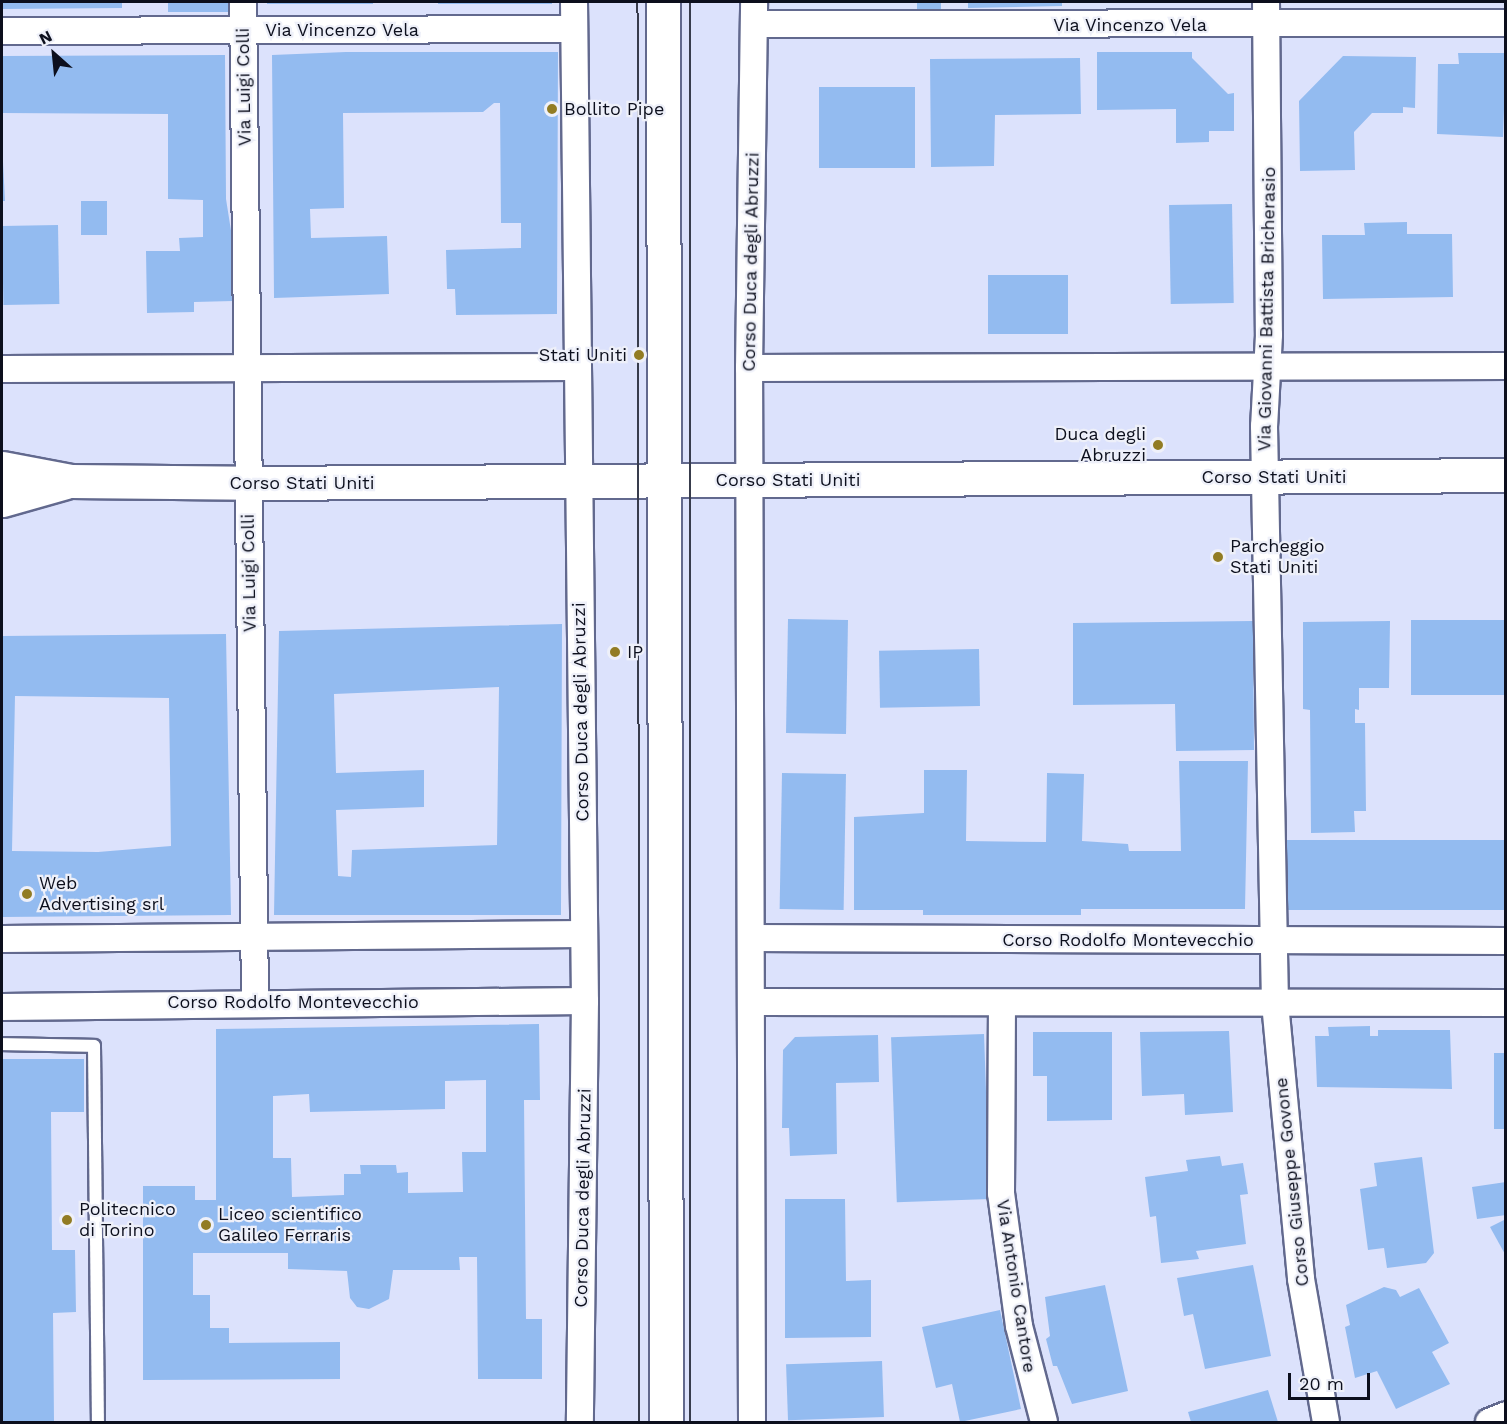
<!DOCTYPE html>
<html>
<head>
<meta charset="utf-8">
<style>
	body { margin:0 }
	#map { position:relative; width:1507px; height:1424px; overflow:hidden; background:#dce2fc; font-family:"Work Sans",sans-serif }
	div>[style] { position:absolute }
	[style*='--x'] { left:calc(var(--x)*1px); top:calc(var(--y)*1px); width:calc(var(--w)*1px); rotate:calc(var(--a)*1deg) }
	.building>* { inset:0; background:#93bbf0; transform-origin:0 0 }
	.roads { filter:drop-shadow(2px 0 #62698e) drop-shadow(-2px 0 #62698e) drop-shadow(0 2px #62698e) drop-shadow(0 -2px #62698e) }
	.lane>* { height:12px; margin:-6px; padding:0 6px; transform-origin:6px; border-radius:6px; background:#fff }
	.street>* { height:26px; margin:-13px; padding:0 13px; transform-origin:13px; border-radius:13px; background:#fff }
	.secondary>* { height:33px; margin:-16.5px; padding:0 16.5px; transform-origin:16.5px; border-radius:16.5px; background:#fff }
	.tram>* { height:1.5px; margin:-0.75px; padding:0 0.75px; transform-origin:0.75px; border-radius:0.75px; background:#383c4c }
	.dots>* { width:16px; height:16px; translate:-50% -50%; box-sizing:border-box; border:3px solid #eef0f9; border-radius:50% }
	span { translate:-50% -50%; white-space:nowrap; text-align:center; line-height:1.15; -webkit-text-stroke:4.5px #eef0f9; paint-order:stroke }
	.street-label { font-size:18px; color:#0c0f1d }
	.poi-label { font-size:18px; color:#0c0f1d }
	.left { translate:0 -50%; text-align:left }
	.right { translate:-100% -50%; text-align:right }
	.frame { position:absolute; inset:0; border:3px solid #0c0f1d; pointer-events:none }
	.north { position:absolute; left:24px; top:24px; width:60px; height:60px; -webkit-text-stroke:4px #eef0f9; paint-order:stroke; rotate:333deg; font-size:16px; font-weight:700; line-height:24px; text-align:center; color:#0c0f1d }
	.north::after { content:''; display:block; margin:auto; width:21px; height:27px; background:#0c0f1d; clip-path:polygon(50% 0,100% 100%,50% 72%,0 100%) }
	.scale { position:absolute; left:1288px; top:1373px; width:82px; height:27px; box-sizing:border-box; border:3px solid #0c0f1d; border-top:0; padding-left:8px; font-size:18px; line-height:21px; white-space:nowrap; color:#0c0f1d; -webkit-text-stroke:4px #eef0f9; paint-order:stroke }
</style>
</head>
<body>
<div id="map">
	<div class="building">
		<div style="clip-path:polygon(2px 2px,122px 2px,122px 8px,2px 9px)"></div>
		<div style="left:168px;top:2px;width:61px;height:10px"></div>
		<div style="left:267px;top:2px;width:106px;height:2px"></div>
		<div style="left:438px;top:2px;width:114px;height:2px"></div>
		<div style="left:917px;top:2px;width:24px;height:9px"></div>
		<div style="clip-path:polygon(968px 2px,1062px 2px,1062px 6px,968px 8px)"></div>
		<div style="clip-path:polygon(346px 52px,558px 52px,557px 314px,456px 315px,455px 289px,447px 289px,446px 250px,521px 248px,521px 223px,501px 223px,500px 103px,494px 103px,483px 112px,343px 113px,344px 208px,310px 209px,311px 238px,387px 236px,389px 294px,274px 298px,272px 55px)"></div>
		<div style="clip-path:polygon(1097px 52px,1192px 52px,1192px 58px,1228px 94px,1234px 93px,1234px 131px,1209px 131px,1209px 142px,1176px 143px,1176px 109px,1097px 110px)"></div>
		<div style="clip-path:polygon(1458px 53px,1506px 53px,1503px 137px,1437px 134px,1438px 64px,1459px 64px)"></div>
		<div style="clip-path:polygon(225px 55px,226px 199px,232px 237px,233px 301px,194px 302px,194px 312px,147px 313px,146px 251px,180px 251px,179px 238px,203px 237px,203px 200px,168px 199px,168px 114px,2px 113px,2px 56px)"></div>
		<div style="clip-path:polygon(1343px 56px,1416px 57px,1415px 108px,1403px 107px,1403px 113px,1372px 113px,1354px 132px,1355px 170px,1300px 171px,1299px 101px)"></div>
		<div style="clip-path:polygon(1080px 58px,1081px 114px,995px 115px,994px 166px,931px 167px,930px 59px)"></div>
		<div style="left:819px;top:87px;width:96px;height:81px"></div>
		<div style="clip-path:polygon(2px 162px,3px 162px,5px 201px,2px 201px)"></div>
		<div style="left:81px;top:201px;width:26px;height:34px"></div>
		<div style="left:1232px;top:204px;width:99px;height:63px;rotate:89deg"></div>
		<div style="clip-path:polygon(1407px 222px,1407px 234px,1452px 234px,1453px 297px,1323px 299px,1322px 235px,1365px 235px,1364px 223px)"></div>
		<div style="left:58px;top:225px;width:79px;height:56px;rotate:89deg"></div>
		<div style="left:1068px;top:275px;width:59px;height:80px;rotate:90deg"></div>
		<div style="left:848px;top:620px;width:114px;height:60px;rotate:91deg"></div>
		<div style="left:1506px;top:620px;width:75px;height:95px;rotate:90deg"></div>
		<div style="clip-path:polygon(1253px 621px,1254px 750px,1176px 751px,1175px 704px,1073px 705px,1073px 623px)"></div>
		<div style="clip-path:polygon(1390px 621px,1389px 688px,1359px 688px,1359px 710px,1355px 709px,1355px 723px,1365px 723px,1366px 811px,1354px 811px,1355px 832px,1311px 833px,1310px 710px,1303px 709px,1303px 622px)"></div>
		<div style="clip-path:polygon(evenodd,562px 624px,561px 915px,274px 915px,279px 631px,562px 624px,499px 687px,497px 845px,352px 850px,351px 877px,338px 876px,336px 810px,424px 807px,424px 770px,336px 773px,334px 694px,499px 687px)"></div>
		<div style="clip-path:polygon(evenodd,226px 634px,231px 915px,2px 917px,2px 636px,226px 634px,15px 696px,169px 698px,171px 846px,98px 852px,12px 851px,15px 696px)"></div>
		<div style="left:979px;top:649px;width:57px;height:100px;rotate:89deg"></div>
		<div style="clip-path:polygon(1179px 761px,1248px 761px,1245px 909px,1081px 909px,1081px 915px,923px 915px,923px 910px,854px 910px,854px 817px,924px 813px,924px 770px,967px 770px,966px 841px,1046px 842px,1047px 773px,1084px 774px,1082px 841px,1128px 844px,1129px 851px,1181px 851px)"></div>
		<div style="left:782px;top:773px;width:64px;height:136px;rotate:1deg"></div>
		<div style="left:1506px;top:840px;width:70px;height:221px;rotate:90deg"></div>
		<div style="clip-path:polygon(evenodd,539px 1024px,540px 1100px,524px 1100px,526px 1319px,542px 1319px,542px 1379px,478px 1379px,477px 1257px,459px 1257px,460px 1270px,393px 1270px,389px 1299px,369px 1309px,357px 1307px,350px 1298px,347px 1271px,288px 1269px,288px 1253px,193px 1253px,193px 1295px,210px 1295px,210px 1328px,229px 1328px,229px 1343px,340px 1342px,340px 1379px,143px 1380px,143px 1186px,195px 1186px,195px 1200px,216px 1200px,216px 1029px,539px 1024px,486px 1080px,486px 1152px,462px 1152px,463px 1192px,408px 1193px,408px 1172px,397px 1173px,396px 1165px,360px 1165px,361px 1174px,344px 1174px,344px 1195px,292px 1197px,291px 1158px,273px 1158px,273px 1096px,309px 1094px,310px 1112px,445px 1109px,445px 1081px,486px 1080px)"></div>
		<div style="clip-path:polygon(1370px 1026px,1370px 1036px,1378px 1036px,1378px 1030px,1450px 1030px,1452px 1089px,1317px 1087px,1315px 1036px,1329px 1036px,1328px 1027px)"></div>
		<div style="clip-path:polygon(1229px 1031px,1233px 1112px,1185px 1115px,1184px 1094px,1142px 1096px,1140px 1032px)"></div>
		<div style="clip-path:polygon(1033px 1032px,1112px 1032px,1112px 1120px,1047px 1121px,1047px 1076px,1033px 1076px)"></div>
		<div style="left:984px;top:1034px;width:165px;height:93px;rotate:88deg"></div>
		<div style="clip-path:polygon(878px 1035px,879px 1082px,836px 1083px,837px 1154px,790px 1156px,789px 1128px,782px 1128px,783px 1050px,795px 1037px)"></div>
		<div style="left:1494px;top:1053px;width:12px;height:76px"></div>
		<div style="clip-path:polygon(2px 1059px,84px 1059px,84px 1112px,51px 1112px,52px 1250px,75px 1250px,76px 1312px,53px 1313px,54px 1422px,2px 1422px)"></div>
		<div style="clip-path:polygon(1220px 1156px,1222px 1166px,1243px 1163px,1248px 1194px,1240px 1195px,1246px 1244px,1196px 1251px,1199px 1259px,1161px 1263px,1156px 1216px,1150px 1217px,1145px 1177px,1188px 1171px,1186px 1160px)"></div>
		<div style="clip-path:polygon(1422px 1157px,1434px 1253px,1426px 1263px,1387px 1268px,1384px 1248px,1368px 1250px,1360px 1189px,1377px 1186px,1374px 1163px)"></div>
		<div style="clip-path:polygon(1506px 1182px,1506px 1215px,1477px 1219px,1472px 1187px)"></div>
		<div style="clip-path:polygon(785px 1199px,845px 1199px,846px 1281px,871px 1280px,871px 1337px,785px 1338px)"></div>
		<div style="clip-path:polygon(1506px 1219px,1506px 1256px,1490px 1227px)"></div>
		<div style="clip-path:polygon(1253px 1265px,1271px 1356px,1205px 1369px,1193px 1314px,1184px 1316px,1177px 1278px)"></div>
		<div style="clip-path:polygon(1105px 1285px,1128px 1391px,1072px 1404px,1057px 1366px,1053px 1366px,1046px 1339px,1050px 1336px,1045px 1297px)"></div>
		<div style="clip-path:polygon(1384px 1287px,1396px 1290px,1400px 1297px,1419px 1288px,1449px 1343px,1432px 1352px,1450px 1384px,1396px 1409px,1377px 1371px,1355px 1378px,1345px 1327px,1350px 1325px,1346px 1305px)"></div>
		<div style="clip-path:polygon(1000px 1310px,1021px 1409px,960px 1422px,952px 1384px,936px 1388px,922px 1327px)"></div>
		<div style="left:882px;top:1361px;width:56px;height:96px;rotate:88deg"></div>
		<div style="clip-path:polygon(1268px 1390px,1278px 1422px,1191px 1422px,1188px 1412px)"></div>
	</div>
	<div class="roads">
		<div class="lane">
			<div style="--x:2;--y:1044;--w:92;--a:1.2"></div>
			<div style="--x:94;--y:1046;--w:376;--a:89.4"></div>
		</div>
		<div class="street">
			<div style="--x:243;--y:2;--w:999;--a:89.31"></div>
			<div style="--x:574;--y:2;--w:999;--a:89.37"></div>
			<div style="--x:585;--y:1001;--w:421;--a:90.7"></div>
			<div style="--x:1266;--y:2;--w:333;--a:89.5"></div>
			<div style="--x:1269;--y:335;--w:91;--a:93.1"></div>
			<div style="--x:1264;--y:426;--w:577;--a:88.91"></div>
			<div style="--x:1275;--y:1003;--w:277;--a:84.6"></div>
			<div style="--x:1301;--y:1279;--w:145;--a:80.1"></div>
			<div style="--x:754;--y:24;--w:752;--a:-0.08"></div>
			<div style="--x:2;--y:31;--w:572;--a:-0.2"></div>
			<div style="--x:749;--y:368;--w:757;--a:-0.15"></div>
			<div style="--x:2;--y:369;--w:575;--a:-0.2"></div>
			<div style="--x:751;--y:938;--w:755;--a:0.23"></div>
			<div style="--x:2;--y:939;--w:581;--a:-0.49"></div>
			<div style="--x:751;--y:1002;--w:755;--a:0.08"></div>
			<div style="--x:1002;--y:1003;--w:190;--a:90.3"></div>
			<div style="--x:1001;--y:1193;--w:134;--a:82.3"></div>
			<div style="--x:1019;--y:1326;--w:99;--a:75.4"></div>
			<div style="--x:2;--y:1007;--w:583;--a:-0.59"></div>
			<div style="--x:752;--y:1422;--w:1054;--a:-90.16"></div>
			<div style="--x:749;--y:368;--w:366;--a:-89.2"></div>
			<div style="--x:1489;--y:1422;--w:18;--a:-22"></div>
		</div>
		<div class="secondary">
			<div style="--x:663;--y:2;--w:1420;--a:89.88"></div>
			<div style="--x:2;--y:468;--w:70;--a:10.7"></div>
			<div style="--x:71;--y:481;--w:177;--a:0.6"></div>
			<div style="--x:248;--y:483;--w:1258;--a:-0.36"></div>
			<div style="--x:2;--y:500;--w:66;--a:-15.7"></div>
		</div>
	</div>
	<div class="tram">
		<div style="--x:638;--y:2;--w:1420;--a:89.92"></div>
		<div style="--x:690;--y:1422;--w:1420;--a:-90"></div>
	</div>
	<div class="dots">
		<div style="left:552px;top:109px;background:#927c23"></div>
		<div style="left:639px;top:355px;background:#927c23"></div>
		<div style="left:1158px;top:445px;background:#927c23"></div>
		<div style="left:1218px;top:557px;background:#927c23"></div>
		<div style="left:615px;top:652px;background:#927c23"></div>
		<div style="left:27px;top:894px;background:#927c23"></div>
		<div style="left:67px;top:1220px;background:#927c23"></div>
		<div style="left:206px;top:1225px;background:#927c23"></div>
	</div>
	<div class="street-label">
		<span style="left:1130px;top:25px">Via Vincenzo Vela</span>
		<span style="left:342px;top:30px">Via Vincenzo Vela</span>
		<span style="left:244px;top:87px;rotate:-91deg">Via Luigi Colli</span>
		<span style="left:751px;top:262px;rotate:-89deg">Corso Duca degli Abruzzi</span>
		<span style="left:1267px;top:309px;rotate:-89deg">Via Giovanni Battista Bricherasio</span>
		<span style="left:1274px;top:477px">Corso Stati Uniti</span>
		<span style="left:788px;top:480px">Corso Stati Uniti</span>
		<span style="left:302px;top:483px">Corso Stati Uniti</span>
		<span style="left:249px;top:573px;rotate:-91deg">Via Luigi Colli</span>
		<span style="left:581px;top:712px;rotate:-91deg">Corso Duca degli Abruzzi</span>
		<span style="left:1128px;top:940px">Corso Rodolfo Montevecchio</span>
		<span style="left:293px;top:1002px">Corso Rodolfo Montevecchio</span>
		<span style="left:1292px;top:1182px;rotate:-96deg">Corso Giuseppe Govone</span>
		<span style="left:583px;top:1198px;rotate:-89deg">Corso Duca degli Abruzzi</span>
		<span style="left:1016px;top:1286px;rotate:81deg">Via Antonio Cantore</span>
	</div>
	<div class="poi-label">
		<span class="left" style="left:564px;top:109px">Bollito Pipe</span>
		<span class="right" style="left:627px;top:355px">Stati Uniti</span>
		<span class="right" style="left:1146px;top:445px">Duca degli<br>Abruzzi</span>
		<span class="left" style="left:1230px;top:557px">Parcheggio<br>Stati Uniti</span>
		<span class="left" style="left:627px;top:652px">IP</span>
		<span class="left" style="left:39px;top:894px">Web<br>Advertising srl</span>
		<span class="left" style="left:79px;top:1220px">Politecnico<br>di Torino</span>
		<span class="left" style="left:218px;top:1225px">Liceo scientifico<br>Galileo Ferraris</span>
	</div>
	<div class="frame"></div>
	<div class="north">N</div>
	<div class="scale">20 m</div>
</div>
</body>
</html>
